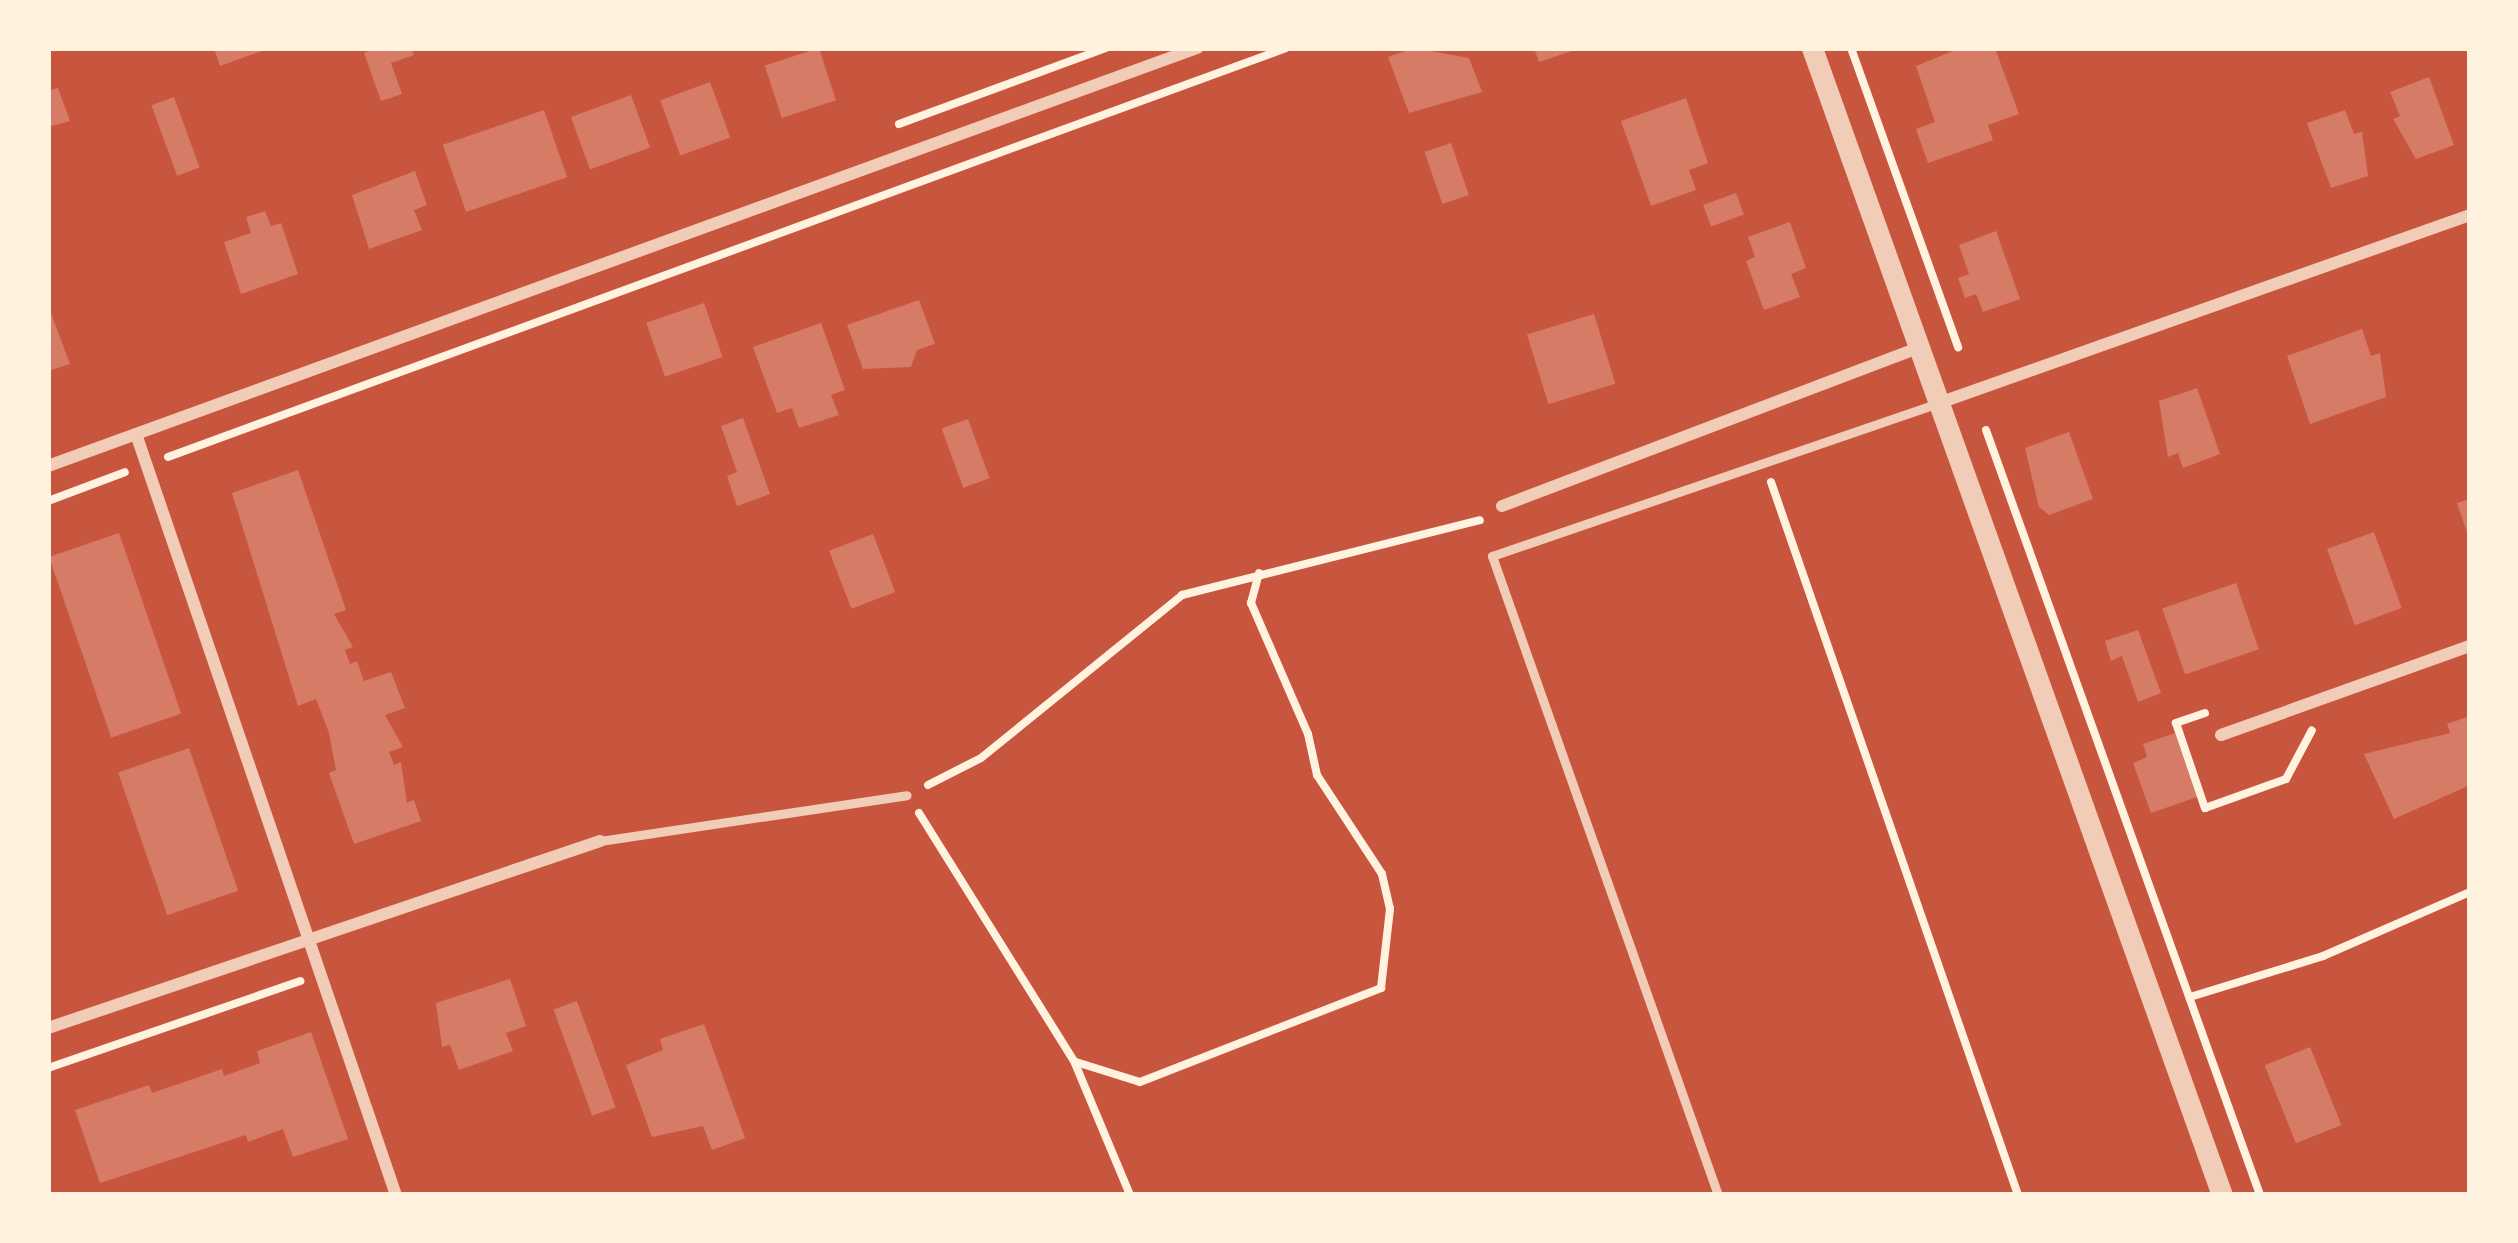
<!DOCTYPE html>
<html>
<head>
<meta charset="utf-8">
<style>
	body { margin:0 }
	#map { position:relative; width:2518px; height:1243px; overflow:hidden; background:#c8553d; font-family:Manrope,sans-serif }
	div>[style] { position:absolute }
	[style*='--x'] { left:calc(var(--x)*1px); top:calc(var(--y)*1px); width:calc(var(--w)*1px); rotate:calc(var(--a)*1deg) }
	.building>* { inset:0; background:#d67c66; transform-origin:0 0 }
	.path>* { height:8px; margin:-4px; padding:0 4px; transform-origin:4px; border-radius:4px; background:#fff3e0 }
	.service>* { height:9px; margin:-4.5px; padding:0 4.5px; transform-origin:4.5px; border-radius:4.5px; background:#f1ccb7 }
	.minor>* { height:12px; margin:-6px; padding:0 6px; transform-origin:6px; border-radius:6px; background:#f1ccb7 }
	.tertiary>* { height:21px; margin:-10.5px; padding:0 10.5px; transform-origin:10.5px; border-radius:10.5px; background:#f1ccb7 }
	span { translate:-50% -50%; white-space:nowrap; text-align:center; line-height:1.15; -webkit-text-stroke:9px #fff3e0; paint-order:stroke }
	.frame { position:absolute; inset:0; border:51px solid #fff3e0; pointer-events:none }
</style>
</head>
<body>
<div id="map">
	<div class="building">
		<div style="clip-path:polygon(214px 48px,267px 48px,267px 49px,220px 66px)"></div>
		<div style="clip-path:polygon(376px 48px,411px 48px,414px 55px,391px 63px,402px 94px,381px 101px,364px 53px)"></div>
		<div style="left:819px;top:48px;width:55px;height:57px;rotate:72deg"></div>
		<div style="clip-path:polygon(1414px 48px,1469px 58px,1482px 92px,1409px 113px,1388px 57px)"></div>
		<div style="clip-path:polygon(1534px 48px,1578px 48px,1578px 49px,1539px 62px)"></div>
		<div style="clip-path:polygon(1960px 48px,1995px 48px,2019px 114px,1988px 125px,1993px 140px,1928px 163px,1916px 129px,1935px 122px,1916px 66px)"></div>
		<div style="clip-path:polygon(2429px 77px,2454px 145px,2416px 159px,2393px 119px,2400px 116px,2390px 92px)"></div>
		<div style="left:710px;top:82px;width:59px;height:53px;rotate:70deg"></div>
		<div style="clip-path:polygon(58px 88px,70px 121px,48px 127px,48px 91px)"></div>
		<div style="left:631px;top:95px;width:56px;height:64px;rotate:70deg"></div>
		<div style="left:174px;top:97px;width:75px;height:24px;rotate:70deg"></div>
		<div style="clip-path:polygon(1686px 98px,1708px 163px,1689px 170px,1696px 190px,1651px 206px,1621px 121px)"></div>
		<div style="left:544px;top:110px;width:71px;height:107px;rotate:71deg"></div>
		<div style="clip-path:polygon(2345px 110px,2354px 134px,2362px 132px,2368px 176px,2331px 188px,2307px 123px)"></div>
		<div style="left:1451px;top:143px;width:55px;height:28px;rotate:71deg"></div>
		<div style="clip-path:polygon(415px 171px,427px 205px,414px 210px,422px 230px,369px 249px,352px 195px)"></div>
		<div style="left:1736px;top:193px;width:23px;height:35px;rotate:70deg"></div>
		<div style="clip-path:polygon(265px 211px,271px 226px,281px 223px,298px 274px,241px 294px,224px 242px,251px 233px,246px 217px)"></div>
		<div style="clip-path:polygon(1790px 222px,1806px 268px,1791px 274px,1800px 297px,1764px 310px,1746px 261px,1755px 257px,1748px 237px)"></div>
		<div style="clip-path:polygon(1996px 231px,2020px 299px,1983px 312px,1976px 294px,1965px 298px,1958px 278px,1969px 274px,1959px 245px)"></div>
		<div style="clip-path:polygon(919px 300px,935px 344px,917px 350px,911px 367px,863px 369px,847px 325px)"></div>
		<div style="left:704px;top:303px;width:57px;height:61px;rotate:71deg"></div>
		<div style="clip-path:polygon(48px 305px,70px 364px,48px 371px)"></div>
		<div style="left:1594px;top:314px;width:73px;height:70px;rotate:73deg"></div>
		<div style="clip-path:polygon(821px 323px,845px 390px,831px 395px,839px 415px,799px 428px,792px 408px,777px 413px,753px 347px)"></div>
		<div style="clip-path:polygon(2362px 329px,2371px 356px,2380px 353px,2386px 397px,2310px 424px,2287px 356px)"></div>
		<div style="clip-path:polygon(2197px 388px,2220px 454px,2183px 468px,2178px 453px,2168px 457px,2159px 401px)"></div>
		<div style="clip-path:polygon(743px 418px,770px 494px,737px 506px,727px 476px,737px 472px,721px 426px)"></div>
		<div style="left:968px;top:419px;width:63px;height:28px;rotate:70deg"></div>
		<div style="clip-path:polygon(2069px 432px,2093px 499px,2049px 515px,2039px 507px,2025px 448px)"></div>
		<div style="clip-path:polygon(298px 470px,346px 610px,334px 614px,353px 647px,345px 650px,350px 664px,357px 661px,364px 681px,391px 672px,405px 708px,385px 715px,403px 747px,389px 752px,394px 765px,401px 762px,407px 803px,414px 800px,421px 821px,354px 844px,329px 773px,336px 770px,329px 733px,316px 699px,298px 706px,232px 493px)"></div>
		<div style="clip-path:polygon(2470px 499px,2470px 538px,2469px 538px,2457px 503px)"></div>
		<div style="left:2374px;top:532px;width:81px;height:50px;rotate:70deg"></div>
		<div style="left:119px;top:533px;width:191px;height:74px;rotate:71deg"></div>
		<div style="left:873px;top:534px;width:62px;height:47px;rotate:69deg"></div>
		<div style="left:2236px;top:583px;width:70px;height:78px;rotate:71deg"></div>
		<div style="clip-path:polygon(2138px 630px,2161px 693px,2138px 702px,2122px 656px,2111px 661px,2105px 641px)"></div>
		<div style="clip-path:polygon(2470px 716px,2470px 785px,2394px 819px,2364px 754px,2450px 733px,2447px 724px)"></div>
		<div style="clip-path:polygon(2175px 733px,2197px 797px,2151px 813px,2133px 763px,2147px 757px,2143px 744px)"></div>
		<div style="left:189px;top:748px;width:151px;height:75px;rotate:71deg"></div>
		<div style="clip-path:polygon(510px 979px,526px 1026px,506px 1033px,513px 1051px,459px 1070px,450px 1045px,442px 1047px,436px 1003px)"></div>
		<div style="left:577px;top:1001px;width:113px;height:25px;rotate:70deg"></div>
		<div style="clip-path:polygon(704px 1024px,745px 1138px,712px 1150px,703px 1126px,652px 1137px,626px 1065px,663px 1050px,660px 1039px)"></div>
		<div style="clip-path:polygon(311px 1032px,348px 1139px,293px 1157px,283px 1129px,248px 1142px,246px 1135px,100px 1183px,75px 1110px,149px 1085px,152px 1093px,222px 1069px,224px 1076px,260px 1063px,257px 1051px)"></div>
		<div style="left:2310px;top:1047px;width:84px;height:49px;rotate:68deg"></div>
	</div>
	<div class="path">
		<div style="--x:1851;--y:48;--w:318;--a:70.3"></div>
		<div style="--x:899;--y:124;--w:221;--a:-20.2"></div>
		<div style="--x:1986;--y:430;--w:813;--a:70.29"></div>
		<div style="--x:168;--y:457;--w:1190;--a:-20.09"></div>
		<div style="--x:1771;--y:482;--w:755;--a:70.89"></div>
		<div style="--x:48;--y:501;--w:82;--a:-20.6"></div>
		<div style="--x:2205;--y:713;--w:31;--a:161"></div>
		<div style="--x:2176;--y:723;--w:90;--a:71.2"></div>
		<div style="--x:2205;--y:808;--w:86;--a:-19.7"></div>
		<div style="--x:2286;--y:779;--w:55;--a:-62"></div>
		<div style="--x:928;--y:785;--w:59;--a:-27"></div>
		<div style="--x:981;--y:758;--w:259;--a:-39"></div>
		<div style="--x:1182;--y:595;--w:307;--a:-14.1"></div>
		<div style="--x:919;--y:813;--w:292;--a:58"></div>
		<div style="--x:1074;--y:1061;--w:145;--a:67.3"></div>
		<div style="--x:2190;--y:997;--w:139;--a:-17.1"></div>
		<div style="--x:2323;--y:956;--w:160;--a:-23.5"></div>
		<div style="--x:1076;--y:1062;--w:67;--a:17.4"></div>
		<div style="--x:1140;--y:1082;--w:259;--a:-21.3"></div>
		<div style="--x:1381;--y:988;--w:80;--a:-83.5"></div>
		<div style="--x:1390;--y:909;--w:36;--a:-103"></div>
		<div style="--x:1382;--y:874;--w:118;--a:-123.3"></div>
		<div style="--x:1317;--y:775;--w:42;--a:-102.4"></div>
		<div style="--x:1308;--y:734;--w:143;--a:-113.5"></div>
		<div style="--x:1251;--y:603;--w:31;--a:-75"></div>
		<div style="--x:48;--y:1068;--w:267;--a:-19"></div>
	</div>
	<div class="service">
		<div style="--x:600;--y:841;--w:310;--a:-8.5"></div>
		<div style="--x:1718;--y:1195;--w:678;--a:-109.48"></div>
		<div style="--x:1492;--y:556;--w:472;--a:-18.9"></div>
	</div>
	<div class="minor">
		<div style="--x:1939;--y:403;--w:563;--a:-19.5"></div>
		<div style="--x:136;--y:434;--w:804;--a:71.14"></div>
		<div style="--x:48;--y:466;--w:1223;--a:-19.99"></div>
		<div style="--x:1502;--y:506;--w:446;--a:-20.8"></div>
		<div style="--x:2221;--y:735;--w:264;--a:-19.7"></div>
		<div style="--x:48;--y:1028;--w:583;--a:-18.71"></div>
	</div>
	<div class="tertiary">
		<div style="--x:1812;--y:48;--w:1218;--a:70.33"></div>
	</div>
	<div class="frame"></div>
</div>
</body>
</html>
